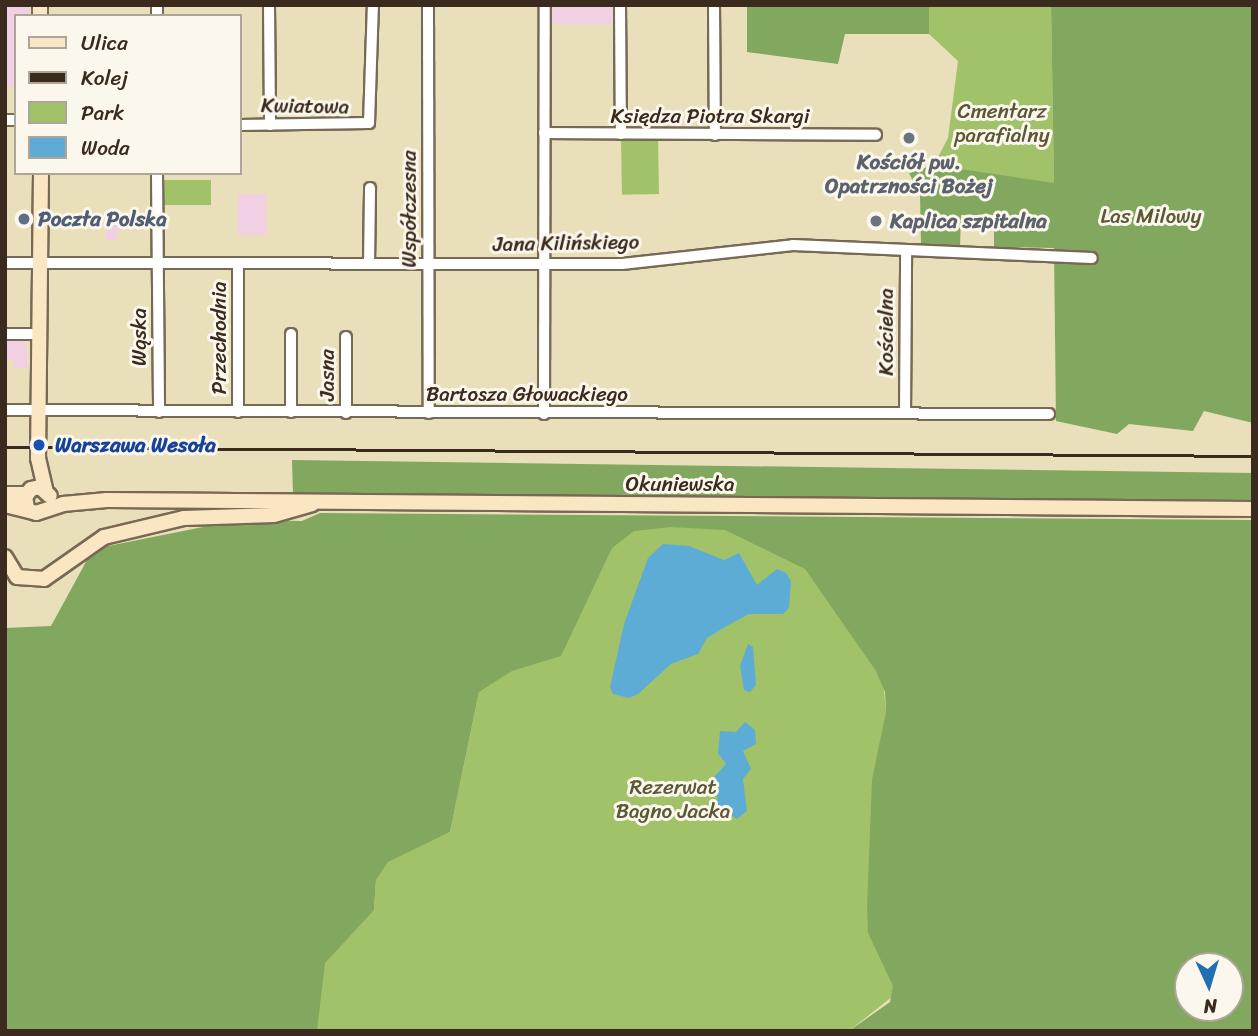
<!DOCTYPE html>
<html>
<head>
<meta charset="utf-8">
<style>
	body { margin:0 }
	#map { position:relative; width:1258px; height:1036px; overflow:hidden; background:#e9dfba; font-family:Sriracha,sans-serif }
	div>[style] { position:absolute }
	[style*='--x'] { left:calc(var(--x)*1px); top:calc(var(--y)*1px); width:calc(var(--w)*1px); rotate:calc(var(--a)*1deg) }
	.built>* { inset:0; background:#f1d0e4; transform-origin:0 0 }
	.green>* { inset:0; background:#a2c26a; transform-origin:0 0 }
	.forest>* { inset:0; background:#81a85e }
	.water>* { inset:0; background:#5cacd6 }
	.roads { filter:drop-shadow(2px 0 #786955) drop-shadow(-2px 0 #786955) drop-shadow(0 2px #786955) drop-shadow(0 -2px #786955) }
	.street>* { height:10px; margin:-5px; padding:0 5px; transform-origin:5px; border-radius:5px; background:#fff }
	.secondary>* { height:14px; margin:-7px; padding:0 7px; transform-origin:7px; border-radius:7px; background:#fbe6c4 }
	.rail>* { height:2.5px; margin:-1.25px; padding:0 1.25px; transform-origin:1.25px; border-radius:1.25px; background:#3b2a1e }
	.dots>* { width:19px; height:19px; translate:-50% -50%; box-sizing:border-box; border:4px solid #fbf7ec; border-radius:50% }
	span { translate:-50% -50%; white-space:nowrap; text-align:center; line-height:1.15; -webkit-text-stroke:6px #fbf7ec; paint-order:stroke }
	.street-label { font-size:21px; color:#3b2a1e }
	.park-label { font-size:21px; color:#5a5835 }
	.worship-label { font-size:21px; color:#5b616d; font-weight:700 }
	.left { translate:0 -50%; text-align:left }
	.service-label { font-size:21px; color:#4e5e75; font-weight:700 }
	.transit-label { font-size:21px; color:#164399; font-weight:700 }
	.frame { position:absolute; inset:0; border:7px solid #3b2a1e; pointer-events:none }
	.legend { position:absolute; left:14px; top:14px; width:228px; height:161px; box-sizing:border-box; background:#fbf7ec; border:2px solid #aea59a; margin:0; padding:9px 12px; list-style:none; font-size:21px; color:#3b2a1e }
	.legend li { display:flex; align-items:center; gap:14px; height:35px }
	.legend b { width:35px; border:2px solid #aea59a }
	.north { position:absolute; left:1174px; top:952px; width:70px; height:70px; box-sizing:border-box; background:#fbf7ec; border:2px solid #aea59a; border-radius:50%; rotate:176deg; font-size:19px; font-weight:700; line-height:28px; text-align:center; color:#3b2a1e }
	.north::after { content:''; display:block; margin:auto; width:24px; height:32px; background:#1f6fb2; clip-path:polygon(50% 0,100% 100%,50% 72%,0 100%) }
</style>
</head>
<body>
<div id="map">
	<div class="built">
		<div style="clip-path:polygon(5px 5px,29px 5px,29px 16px,16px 16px,16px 87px,5px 87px)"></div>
		<div style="left:552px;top:5px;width:64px;height:19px"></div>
		<div style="left:238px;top:194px;width:28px;height:41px"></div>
		<div style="clip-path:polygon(107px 211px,142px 215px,142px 229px,117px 230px,117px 239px,106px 241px)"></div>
		<div style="clip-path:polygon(5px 338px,26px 341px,28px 368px,14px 368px,14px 360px,5px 360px)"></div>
	</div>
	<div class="green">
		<div style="clip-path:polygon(929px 5px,1051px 5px,1054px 184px,934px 165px,948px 138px,958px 61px,929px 34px)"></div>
		<div style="left:658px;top:138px;width:56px;height:37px;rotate:89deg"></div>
		<div style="left:162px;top:180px;width:49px;height:25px"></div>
		<div style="clip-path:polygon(620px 525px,726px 528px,808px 564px,882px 671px,886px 711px,881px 739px,902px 989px,849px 1031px,312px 1031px,320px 953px,374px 910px,376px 880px,388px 861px,450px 832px,479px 692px)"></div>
	</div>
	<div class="forest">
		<div style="clip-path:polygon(747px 5px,929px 5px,929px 34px,845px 34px,838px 64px,747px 52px)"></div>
		<div style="clip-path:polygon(1051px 5px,1253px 5px,1253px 423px,1204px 411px,1193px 431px,1129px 424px,1117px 434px,1056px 421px,1054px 248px,994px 247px,994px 215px,961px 215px,960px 247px,921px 245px,920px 195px,909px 173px,934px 165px,1054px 183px)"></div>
		<div style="clip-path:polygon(292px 460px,1253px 473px,1253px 500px,293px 494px)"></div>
		<div style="clip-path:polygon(evenodd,320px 513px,1253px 520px,1253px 1031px,849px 1031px,890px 1002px,893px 986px,868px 933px,867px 907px,872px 780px,886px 711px,885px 692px,876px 671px,805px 569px,725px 530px,671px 527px,634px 531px,612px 548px,561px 656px,512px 671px,479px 692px,450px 832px,388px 862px,376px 880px,374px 910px,325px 963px,317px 1031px,5px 1031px,5px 628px,51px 626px,93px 549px,238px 520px,302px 521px,320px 513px,1188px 966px,1230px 966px,1230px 1008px,1188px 1008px,1188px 966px)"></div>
	</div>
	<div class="water">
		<div style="clip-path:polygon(663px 544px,689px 546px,724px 560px,739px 553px,757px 585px,777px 569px,786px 573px,791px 581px,789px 608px,783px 614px,749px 614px,725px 627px,707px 638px,698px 654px,671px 664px,638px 694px,629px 698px,613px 694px,610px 687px,624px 624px,648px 558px)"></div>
		<div style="clip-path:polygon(748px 644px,753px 647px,756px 685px,750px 692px,744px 690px,740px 666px)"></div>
		<div style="clip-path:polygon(745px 722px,755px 730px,756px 744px,743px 751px,751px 769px,743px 779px,747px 811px,737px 819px,718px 806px,715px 776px,726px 764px,718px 753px,720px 731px,736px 732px)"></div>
	</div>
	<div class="roads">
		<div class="street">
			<div style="--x:269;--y:5;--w:120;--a:89.5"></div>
			<div style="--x:428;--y:5;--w:408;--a:89.9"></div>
			<div style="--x:620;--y:5;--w:129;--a:89.6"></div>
			<div style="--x:714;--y:5;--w:130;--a:89.6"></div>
			<div style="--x:157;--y:16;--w:11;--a:-90"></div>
			<div style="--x:5;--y:120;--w:11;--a:0"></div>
			<div style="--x:240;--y:125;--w:129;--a:-0.9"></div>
			<div style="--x:369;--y:123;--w:118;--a:-88.1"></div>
			<div style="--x:544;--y:133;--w:332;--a:0.3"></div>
			<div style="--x:157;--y:173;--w:239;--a:89.5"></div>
			<div style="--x:5;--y:263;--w:617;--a:0.09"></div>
			<div style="--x:622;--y:264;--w:172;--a:-6.3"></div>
			<div style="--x:793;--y:245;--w:299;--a:2.5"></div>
			<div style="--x:369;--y:264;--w:76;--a:-89.2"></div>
			<div style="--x:5;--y:334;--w:35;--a:0"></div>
			<div style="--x:291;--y:334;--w:78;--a:90"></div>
			<div style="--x:5;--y:410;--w:1044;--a:0.22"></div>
			<div style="--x:238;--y:412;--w:149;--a:-90"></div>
			<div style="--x:346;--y:413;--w:76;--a:-90"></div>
			<div style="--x:905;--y:413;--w:162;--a:-89.6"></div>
			<div style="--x:544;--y:414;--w:409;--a:-89.9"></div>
		</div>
		<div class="secondary">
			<div style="--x:40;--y:5;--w:11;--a:90"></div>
			<div style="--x:41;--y:173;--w:285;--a:90.6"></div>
			<div style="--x:38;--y:458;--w:32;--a:77"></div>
			<div style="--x:5;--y:494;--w:21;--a:0"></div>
			<div style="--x:5;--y:505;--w:32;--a:14"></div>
			<div style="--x:36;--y:513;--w:28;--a:-18"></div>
			<div style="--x:63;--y:504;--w:44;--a:-5.2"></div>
			<div style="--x:107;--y:500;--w:1146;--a:0.45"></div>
			<div style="--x:27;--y:508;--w:11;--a:-100"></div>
			<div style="--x:25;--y:497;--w:10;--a:-53"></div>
			<div style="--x:31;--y:489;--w:9;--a:-13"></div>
			<div style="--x:40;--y:487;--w:13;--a:42"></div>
			<div style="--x:5;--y:557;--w:23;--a:59"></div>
			<div style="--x:17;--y:577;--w:27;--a:4"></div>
			<div style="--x:44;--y:579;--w:73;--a:-35"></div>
			<div style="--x:104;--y:537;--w:82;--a:-13.4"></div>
			<div style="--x:184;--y:518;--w:90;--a:-1.9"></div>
			<div style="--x:274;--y:515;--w:40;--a:-16"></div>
		</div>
	</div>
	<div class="rail">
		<div style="--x:5;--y:447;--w:1248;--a:0.41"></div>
	</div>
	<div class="dots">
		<div style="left:909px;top:138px;background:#6b7280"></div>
		<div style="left:24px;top:219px;background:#5c6f8a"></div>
		<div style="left:876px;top:221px;background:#6b7280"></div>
		<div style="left:39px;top:445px;background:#1a4fb4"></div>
	</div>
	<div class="street-label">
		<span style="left:305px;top:106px;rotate:1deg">Kwiatowa</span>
		<span style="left:710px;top:116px">Księdza Piotra Skargi</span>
		<span style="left:409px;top:209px;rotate:-90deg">Współczesna</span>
		<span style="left:566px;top:243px;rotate:-1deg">Jana Kilińskiego</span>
		<span style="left:886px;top:332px;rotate:-90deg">Kościelna</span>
		<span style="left:139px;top:337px;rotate:-90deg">Wąska</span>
		<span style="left:219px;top:338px;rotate:-90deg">Przechodnia</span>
		<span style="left:327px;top:375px;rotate:-90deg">Jasna</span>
		<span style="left:527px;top:394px">Bartosza Głowackiego</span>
		<span style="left:680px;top:484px">Okuniewska</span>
	</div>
	<div class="park-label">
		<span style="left:1002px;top:123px">Cmentarz<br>parafialny</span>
		<span style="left:1151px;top:216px">Las Milowy</span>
		<span style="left:673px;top:799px">Rezerwat<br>Bagno Jacka</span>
	</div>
	<div class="worship-label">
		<span style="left:909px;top:174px">Kościół pw.<br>Opatrzności Bożej</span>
		<span class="left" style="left:890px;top:221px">Kaplica szpitalna</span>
	</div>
	<div class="service-label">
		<span class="left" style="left:38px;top:219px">Poczta Polska</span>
	</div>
	<div class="transit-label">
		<span class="left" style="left:55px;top:445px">Warszawa Wesoła</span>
	</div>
	<div class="frame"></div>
	<ul class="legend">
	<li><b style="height:9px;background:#fbe6c4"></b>Ulica</li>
	<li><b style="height:9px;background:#3b2a1e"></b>Kolej</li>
	<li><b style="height:19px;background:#a2c26a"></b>Park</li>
	<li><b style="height:19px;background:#5cacd6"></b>Woda</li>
	</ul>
	<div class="north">N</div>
</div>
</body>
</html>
